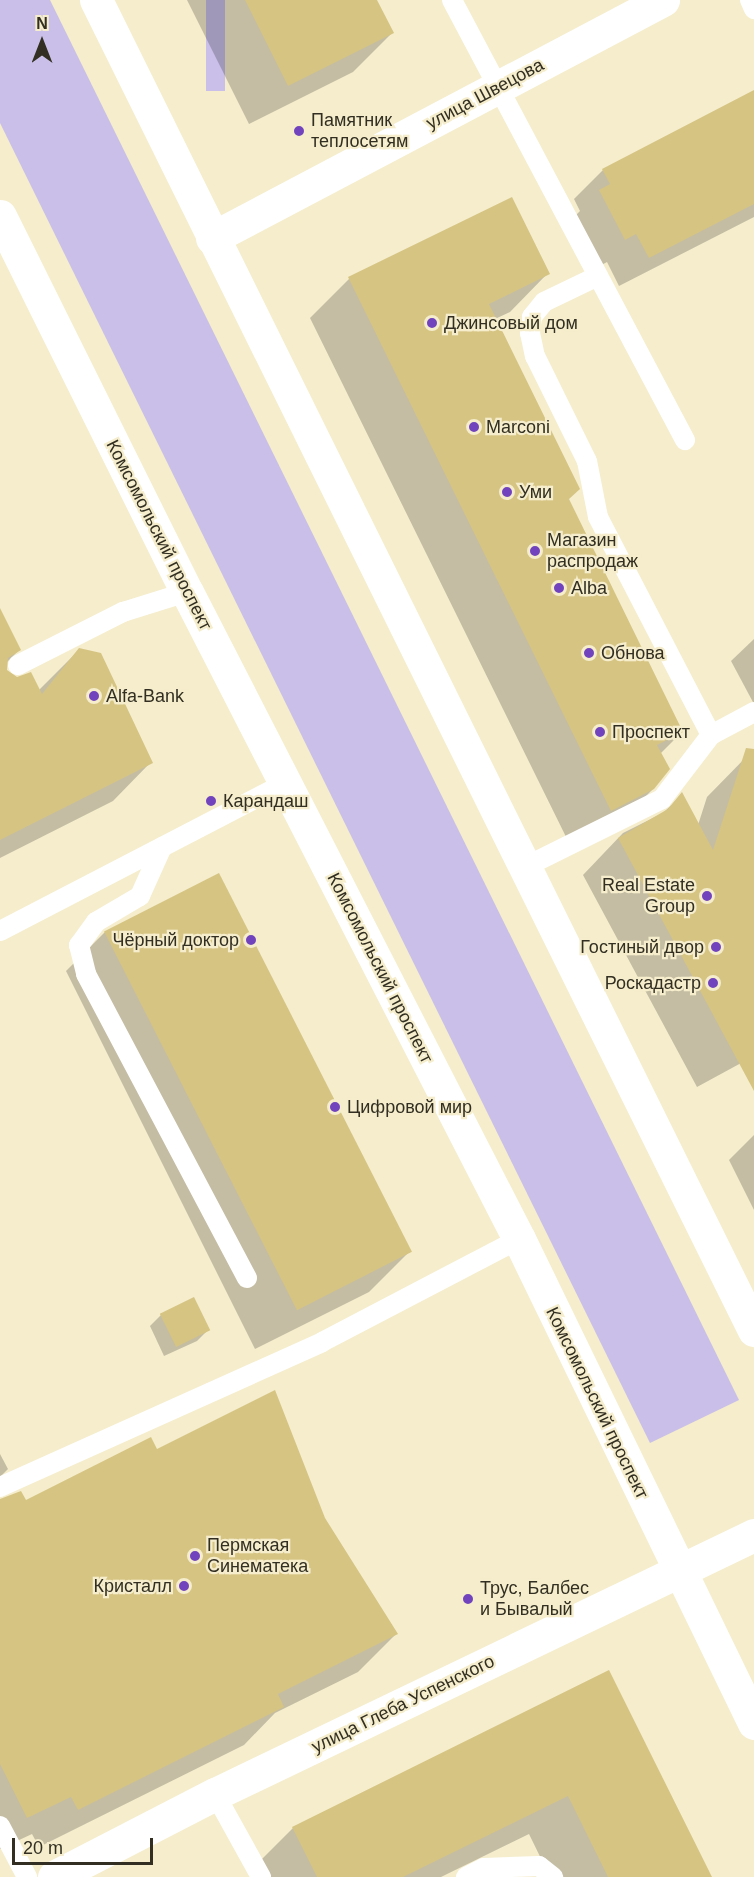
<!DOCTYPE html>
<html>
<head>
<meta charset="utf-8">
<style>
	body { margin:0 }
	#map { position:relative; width:754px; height:1877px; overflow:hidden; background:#f5edcc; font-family:Arial,sans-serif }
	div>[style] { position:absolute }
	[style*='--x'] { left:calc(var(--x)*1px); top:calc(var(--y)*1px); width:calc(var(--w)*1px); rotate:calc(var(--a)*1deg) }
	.green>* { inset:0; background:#c9bfe8; transform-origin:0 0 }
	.shadow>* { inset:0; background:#0003 }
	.building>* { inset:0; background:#d6c483; transform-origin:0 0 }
	.service>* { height:20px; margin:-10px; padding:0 10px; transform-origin:10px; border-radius:10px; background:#fff }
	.minor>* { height:33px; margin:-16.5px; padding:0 16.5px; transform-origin:16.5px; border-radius:16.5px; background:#fff }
	.primary>* { height:33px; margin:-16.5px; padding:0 16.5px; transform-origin:16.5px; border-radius:16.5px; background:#fff }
	.dots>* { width:16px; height:16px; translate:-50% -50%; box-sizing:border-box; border:3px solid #f5edcc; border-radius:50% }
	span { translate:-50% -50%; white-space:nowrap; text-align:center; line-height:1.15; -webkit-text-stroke:4.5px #f5edcc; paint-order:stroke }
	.street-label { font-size:18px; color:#322f22 }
	.poi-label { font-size:18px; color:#322f22 }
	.left { translate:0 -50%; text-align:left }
	.right { translate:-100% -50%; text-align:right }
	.north { position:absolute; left:12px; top:12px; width:60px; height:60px; -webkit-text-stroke:4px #f5edcc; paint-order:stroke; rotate:0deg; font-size:16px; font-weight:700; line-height:24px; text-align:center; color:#322f22 }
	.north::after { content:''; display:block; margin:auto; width:21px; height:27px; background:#322f22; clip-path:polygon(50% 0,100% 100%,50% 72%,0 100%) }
	.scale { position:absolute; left:12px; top:1838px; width:141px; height:27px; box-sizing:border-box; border:3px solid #322f22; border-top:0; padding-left:8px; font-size:18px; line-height:21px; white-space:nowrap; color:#322f22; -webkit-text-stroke:4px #f5edcc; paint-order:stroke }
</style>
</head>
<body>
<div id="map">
	<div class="green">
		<div style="clip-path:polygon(0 0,50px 0,739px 1400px,650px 1443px,0 123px)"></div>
		<div style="left:206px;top:0;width:19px;height:91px"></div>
	</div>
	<div class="shadow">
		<div style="clip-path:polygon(187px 0,376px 0,392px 33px,353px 72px,249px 124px)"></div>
		<div style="clip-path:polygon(754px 105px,754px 217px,619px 286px,607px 262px,596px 268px,571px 220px,580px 211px,574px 199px,603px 170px)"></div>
		<div style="clip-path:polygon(548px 273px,510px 312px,495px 319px,567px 500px,682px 732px,660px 754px,653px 789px,614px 828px,572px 849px,310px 318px,349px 279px)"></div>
		<div style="clip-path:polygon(0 611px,19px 650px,6px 663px,6px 671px,39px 690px,79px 650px,151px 762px,113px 801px,0 858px)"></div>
		<div style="clip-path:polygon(754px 639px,754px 704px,731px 661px)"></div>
		<div style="clip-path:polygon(754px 749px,754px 1056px,697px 1087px,583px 875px,623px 833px,663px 813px,682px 795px,698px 825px,707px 797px)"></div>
		<div style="clip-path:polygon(105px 932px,408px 1253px,369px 1292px,255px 1349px,66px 971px)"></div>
		<div style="clip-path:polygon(754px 1135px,754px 1210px,729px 1160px)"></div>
		<div style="clip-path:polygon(161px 1315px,208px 1330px,197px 1341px,164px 1356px,150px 1326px)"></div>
		<div style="clip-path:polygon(156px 1451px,324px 1518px,396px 1634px,358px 1672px,275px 1713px,244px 1745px,39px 1847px,32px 1834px,0 1849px,0 1500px,25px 1502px)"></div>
		<div style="clip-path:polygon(0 1454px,8px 1469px,0 1477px)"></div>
		<div style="clip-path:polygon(608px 1672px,710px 1877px,550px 1877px,529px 1834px,441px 1877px,259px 1877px,254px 1867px,293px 1828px)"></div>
	</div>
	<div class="building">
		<div style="clip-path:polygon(245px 0,377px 0,394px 33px,288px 86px)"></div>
		<div style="clip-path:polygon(754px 90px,754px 204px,649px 258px,636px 234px,625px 240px,599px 190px,610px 184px,602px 169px)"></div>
		<div style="clip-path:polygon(512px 197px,550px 274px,489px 304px,580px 489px,569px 499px,683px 732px,657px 745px,670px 769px,654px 789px,611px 811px,348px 277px)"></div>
		<div style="clip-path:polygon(0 608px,21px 650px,8px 658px,7px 670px,17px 677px,31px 672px,42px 694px,79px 648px,101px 653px,153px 763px,0 840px)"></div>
		<div style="clip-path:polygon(746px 748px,754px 749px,754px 1091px,618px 838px,668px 809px,682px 792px,713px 850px)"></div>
		<div style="left:219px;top:873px;width:425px;height:129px;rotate:63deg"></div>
		<div style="left:194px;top:1297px;width:37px;height:38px;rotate:64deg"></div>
		<div style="clip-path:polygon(275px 1390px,325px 1518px,398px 1634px,278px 1694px,284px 1707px,78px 1810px,71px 1797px,27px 1818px,0 1764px,0 1499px,21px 1491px,26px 1500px,151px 1437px,157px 1449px)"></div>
		<div style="clip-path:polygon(609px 1670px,712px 1877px,608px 1877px,568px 1796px,403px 1877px,317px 1877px,292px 1827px)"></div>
	</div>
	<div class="service">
		<div style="--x:452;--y:0;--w:498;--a:62.1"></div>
		<div style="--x:750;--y:0;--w:10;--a:66"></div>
		<div style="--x:598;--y:276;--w:60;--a:154.3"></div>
		<div style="--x:544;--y:302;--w:19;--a:129"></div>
		<div style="--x:532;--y:317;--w:16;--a:97"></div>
		<div style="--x:530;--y:333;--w:24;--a:78"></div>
		<div style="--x:535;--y:356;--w:117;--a:63.7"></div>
		<div style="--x:587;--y:461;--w:57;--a:78.9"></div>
		<div style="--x:598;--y:517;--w:246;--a:62.6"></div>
		<div style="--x:18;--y:665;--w:118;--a:-26.8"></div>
		<div style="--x:123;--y:612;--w:67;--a:-17.4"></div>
		<div style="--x:162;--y:847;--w:54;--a:114.2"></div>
		<div style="--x:140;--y:896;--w:51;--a:149.4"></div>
		<div style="--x:96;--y:922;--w:29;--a:126"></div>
		<div style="--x:79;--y:945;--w:30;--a:76"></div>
		<div style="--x:86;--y:974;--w:344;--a:62.1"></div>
		<div style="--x:525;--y:867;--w:153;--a:-26.4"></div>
		<div style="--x:662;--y:799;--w:81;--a:-52.6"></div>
		<div style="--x:711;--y:735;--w:49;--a:-28.1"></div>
		<div style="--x:0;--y:931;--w:321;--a:-27.4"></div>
		<div style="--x:0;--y:1487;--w:353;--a:-24.2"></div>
		<div style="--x:322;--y:1342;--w:222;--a:-27.6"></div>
		<div style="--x:215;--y:1794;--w:95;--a:61"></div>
		<div style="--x:0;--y:1826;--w:58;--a:62.1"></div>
		<div style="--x:466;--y:1877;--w:20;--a:-27"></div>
		<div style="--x:484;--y:1868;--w:55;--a:-2.1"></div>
		<div style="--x:539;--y:1866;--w:18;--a:38"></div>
	</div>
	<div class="minor">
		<div style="--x:212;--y:238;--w:510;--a:-27.82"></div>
		<div style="--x:54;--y:1877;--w:181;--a:-27.3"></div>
		<div style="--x:215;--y:1794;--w:598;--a:-25.67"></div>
	</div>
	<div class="primary">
		<div style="--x:96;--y:0;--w:1484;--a:63.68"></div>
		<div style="--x:0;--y:216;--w:420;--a:63.6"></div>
		<div style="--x:187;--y:592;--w:727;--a:62.84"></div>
		<div style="--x:519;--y:1239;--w:538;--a:64.1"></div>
	</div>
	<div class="dots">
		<div style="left:299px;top:131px;background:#7144bd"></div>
		<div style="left:432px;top:323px;background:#7144bd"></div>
		<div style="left:474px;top:427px;background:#7144bd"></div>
		<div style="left:507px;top:492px;background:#7144bd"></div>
		<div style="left:535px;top:551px;background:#7144bd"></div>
		<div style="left:559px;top:588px;background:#7144bd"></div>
		<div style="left:589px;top:653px;background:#7144bd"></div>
		<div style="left:94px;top:696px;background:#7144bd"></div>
		<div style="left:600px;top:732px;background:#7144bd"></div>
		<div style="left:211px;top:801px;background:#7144bd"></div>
		<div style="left:707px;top:896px;background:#7144bd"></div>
		<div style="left:251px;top:940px;background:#7144bd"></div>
		<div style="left:716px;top:947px;background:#7144bd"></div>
		<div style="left:713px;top:983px;background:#7144bd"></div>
		<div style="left:335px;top:1107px;background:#7144bd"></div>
		<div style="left:195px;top:1556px;background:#7144bd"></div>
		<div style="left:184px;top:1586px;background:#7144bd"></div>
		<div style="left:468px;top:1599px;background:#7144bd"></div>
	</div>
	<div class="street-label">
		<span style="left:485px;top:94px;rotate:-28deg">улица Швецова</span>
		<span style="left:159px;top:535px;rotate:63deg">Комсомольский проспект</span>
		<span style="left:380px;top:968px;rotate:63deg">Комсомольский проспект</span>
		<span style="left:597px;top:1403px;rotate:64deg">Комсомольский проспект</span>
		<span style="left:403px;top:1704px;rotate:-26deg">улица Глеба Успенского</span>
	</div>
	<div class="poi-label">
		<span class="left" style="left:311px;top:131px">Памятник<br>теплосетям</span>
		<span class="left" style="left:444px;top:323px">Джинсовый дом</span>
		<span class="left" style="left:486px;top:427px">Marconi</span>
		<span class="left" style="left:519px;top:492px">Уми</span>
		<span class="left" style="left:547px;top:551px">Магазин<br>распродаж</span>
		<span class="left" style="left:571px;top:588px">Alba</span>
		<span class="left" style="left:601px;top:653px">Обнова</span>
		<span class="left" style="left:106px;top:696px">Alfa-Bank</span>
		<span class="left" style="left:612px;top:732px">Проспект</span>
		<span class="left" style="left:223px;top:801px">Карандаш</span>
		<span class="right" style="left:695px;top:896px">Real Estate<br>Group</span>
		<span class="right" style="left:239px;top:940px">Чёрный доктор</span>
		<span class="right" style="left:704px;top:947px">Гостиный двор</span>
		<span class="right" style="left:701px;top:983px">Роскадастр</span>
		<span class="left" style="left:347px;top:1107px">Цифровой мир</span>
		<span class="left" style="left:207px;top:1556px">Пермская<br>Синематека</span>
		<span class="right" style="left:172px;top:1586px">Кристалл</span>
		<span class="left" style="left:480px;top:1599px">Трус, Балбес<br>и Бывалый</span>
	</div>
	<div class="north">N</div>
	<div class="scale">20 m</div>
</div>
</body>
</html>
